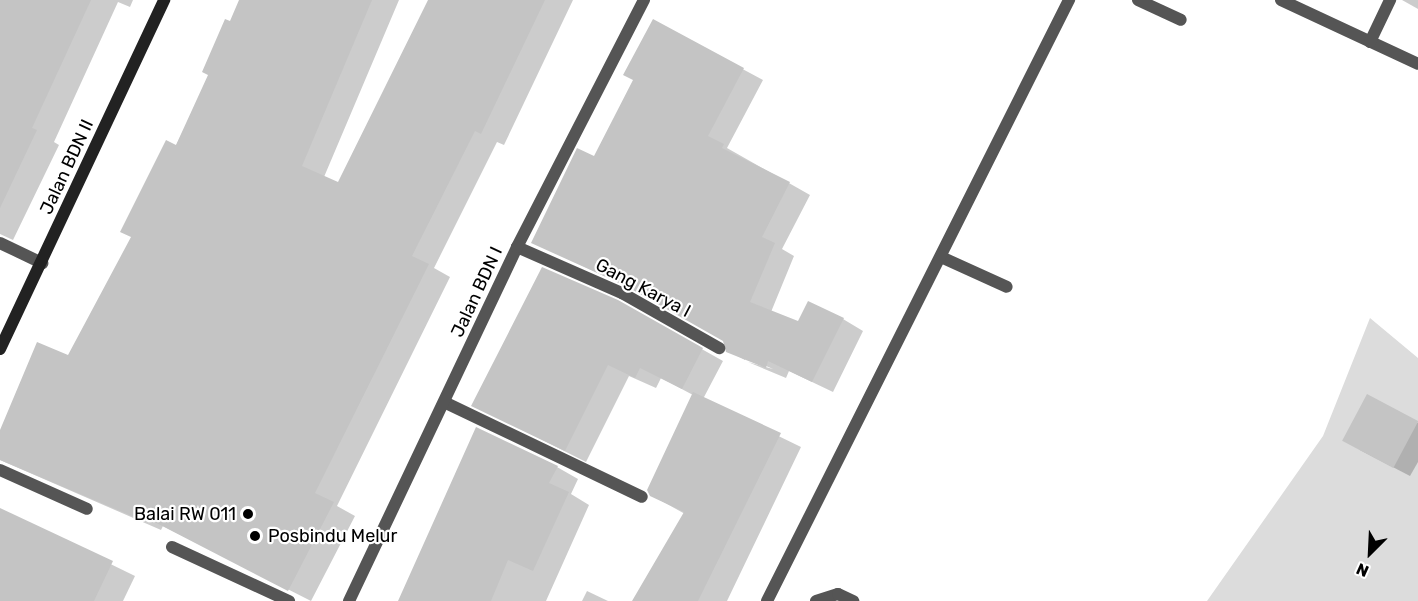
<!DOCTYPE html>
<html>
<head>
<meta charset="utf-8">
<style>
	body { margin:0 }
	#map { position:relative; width:1418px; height:601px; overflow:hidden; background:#fff; font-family:Rubik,sans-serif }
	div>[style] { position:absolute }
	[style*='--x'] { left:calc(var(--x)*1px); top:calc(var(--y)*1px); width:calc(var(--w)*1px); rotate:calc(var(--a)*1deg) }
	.green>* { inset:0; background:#dcdcdc }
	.shadow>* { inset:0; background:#0003 }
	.building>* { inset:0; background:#c4c4c4; transform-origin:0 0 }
	.lane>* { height:12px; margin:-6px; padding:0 6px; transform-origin:6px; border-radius:6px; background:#555 }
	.street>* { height:12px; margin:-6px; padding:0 6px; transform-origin:6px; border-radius:6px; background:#555 }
	.secondary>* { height:12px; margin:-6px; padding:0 6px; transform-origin:6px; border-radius:6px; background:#222 }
	.dots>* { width:16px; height:16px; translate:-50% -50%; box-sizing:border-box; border:3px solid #fff; border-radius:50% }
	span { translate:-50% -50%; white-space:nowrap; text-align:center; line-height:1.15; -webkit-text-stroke:4.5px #fff; paint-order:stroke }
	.street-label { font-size:18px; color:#000 }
	.poi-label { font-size:18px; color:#000 }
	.right { translate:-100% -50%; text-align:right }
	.left { translate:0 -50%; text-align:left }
	.north { position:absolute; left:1340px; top:523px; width:60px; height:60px; -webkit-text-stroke:4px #fff; paint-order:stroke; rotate:204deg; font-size:16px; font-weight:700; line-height:24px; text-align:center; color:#000 }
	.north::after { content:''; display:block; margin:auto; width:21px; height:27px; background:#000; clip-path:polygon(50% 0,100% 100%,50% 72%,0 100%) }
</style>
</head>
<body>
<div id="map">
	<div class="green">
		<div style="clip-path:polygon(1370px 318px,1418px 358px,1418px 601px,1207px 601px,1323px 436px)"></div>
	</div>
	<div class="shadow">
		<div style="clip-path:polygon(0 0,133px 0,130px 7px,118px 2px,54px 142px,59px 145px,13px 240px,0 234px)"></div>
		<div style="clip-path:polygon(240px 0,399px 0,324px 177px,338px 184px,430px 0,573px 0,504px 145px,497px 142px,434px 268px,450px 277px,337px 506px,355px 516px,311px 601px,163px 526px,161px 530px,0 460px,0 433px,69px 357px,132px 237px,210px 75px)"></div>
		<div style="clip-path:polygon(1402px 0,1418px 0,1418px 9px)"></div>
		<div style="clip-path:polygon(653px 21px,763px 80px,727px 148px,810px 195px,782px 249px,794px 256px,771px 312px,799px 323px,843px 319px,863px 331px,833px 392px,789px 371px,786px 378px,748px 362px,773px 369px,745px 357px,745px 360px,728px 351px,724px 340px,648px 297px,533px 242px,595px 158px,634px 80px)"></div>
		<div style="clip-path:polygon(618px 302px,723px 361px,703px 399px,801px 447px,727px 601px,634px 601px,685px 514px,651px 495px,693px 395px,661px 378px,656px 388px,629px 376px,586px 462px,473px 405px)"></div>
		<div style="clip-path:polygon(1367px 396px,1418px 423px,1418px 462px,1410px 476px,1360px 450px)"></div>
		<div style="clip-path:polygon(557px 467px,578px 479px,571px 494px,589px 505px,546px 601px,400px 601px)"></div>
		<div style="clip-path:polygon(0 510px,135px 576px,123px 601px,0 601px)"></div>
		<div style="clip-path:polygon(587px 591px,608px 601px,582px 601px)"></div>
	</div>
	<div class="building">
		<div style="clip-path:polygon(0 0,91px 0,32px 128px,37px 130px,0 208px)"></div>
		<div style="clip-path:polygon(239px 0,372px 0,302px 166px,338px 182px,428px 0,545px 0,481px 134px,475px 131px,412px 256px,429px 264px,315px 493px,334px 502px,288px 591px,141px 515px,139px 519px,0 460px,0 430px,37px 342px,68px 355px,131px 237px,120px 232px,166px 140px,176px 145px,208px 75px,202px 72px,225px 19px,230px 21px)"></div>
		<div style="clip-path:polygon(653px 19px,744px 68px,708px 136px,724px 144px,722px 148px,790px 182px,762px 237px,775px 243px,750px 302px,798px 321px,808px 301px,844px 318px,812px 382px,768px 361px,766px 368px,726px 352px,723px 341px,626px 286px,531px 243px,577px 148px,594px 156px,633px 80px,623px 75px)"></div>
		<div style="clip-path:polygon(542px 267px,618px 300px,703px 348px,682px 389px,640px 368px,635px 378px,608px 365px,565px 451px,471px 406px)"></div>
		<div style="clip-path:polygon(693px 392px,781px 433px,698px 601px,632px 601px,684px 512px,650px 496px,647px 490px)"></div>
		<div style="left:1367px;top:394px;width:58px;height:53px;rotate:28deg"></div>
		<div style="clip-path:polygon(476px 427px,558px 466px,549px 483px,569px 492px,533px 571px,508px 560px,491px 601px,398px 601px)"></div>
		<div style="clip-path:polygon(0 508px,113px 561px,94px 601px,0 601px)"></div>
	</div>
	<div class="lane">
		<div style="--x:1138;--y:0;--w:47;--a:24.9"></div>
		<div style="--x:941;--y:257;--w:72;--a:24.4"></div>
		<div style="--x:0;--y:470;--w:95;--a:24.1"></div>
		<div style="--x:767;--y:601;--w:673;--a:-63.32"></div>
		<div style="--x:816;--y:601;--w:23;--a:-18"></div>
		<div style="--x:838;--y:594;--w:17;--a:25"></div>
	</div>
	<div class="street">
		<div style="--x:1281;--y:0;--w:151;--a:25"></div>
		<div style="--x:1370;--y:42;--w:47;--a:-64.5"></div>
		<div style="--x:0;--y:243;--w:47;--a:25.5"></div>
		<div style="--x:517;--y:247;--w:115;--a:23.7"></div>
		<div style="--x:622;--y:293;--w:112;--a:29.6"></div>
		<div style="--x:446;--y:403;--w:217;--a:25.6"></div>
		<div style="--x:172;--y:547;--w:129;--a:24.8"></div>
		<div style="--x:349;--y:601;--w:392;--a:-64.6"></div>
		<div style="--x:517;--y:247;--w:278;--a:-62.8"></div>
	</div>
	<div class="secondary">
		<div style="--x:0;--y:349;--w:386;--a:-64.8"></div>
	</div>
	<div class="dots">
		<div style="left:248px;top:514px;background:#000"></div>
		<div style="left:255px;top:536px;background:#000"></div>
	</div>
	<div class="street-label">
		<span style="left:67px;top:167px;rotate:-65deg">Jalan BDN II</span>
		<span style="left:643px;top:288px;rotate:28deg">Gang Karya I</span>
		<span style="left:477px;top:292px;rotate:-65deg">Jalan BDN I</span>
	</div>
	<div class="poi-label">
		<span class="right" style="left:236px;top:514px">Balai RW 011</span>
		<span class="left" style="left:268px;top:536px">Posbindu Melur</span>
	</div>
	<div class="north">N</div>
</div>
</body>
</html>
